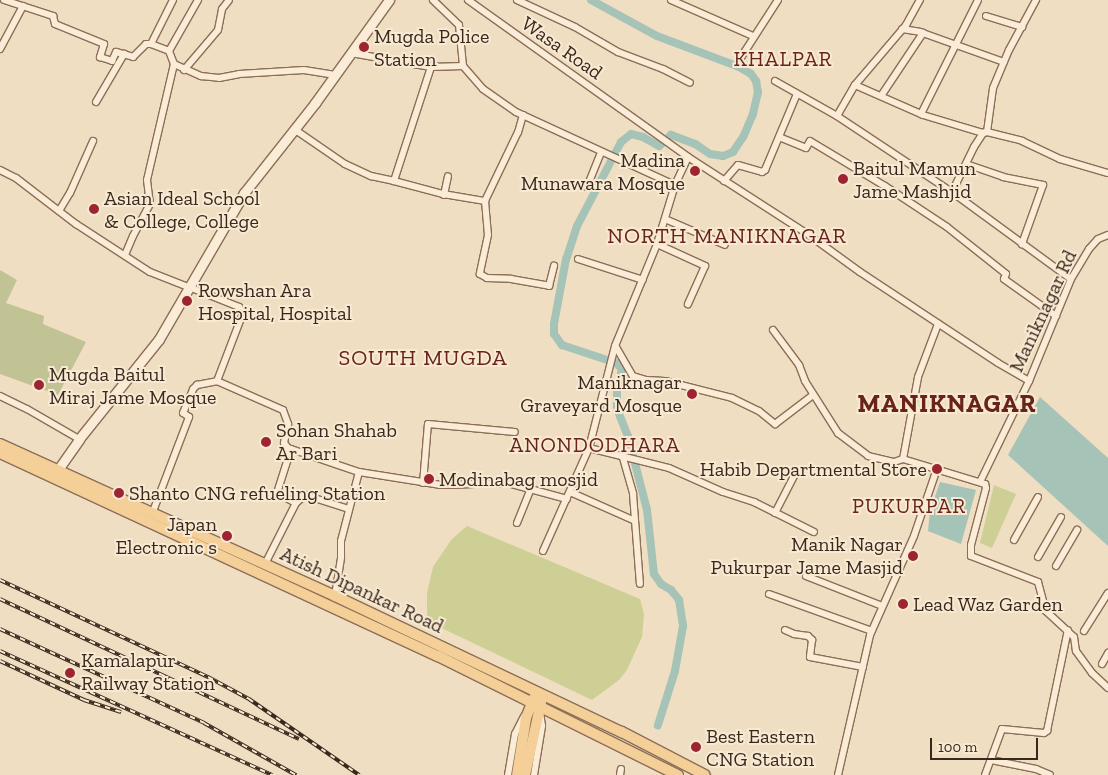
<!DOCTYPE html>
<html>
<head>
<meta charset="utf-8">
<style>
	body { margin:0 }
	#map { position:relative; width:1108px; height:775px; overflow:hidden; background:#f0dec2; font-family:"Zilla Slab",serif }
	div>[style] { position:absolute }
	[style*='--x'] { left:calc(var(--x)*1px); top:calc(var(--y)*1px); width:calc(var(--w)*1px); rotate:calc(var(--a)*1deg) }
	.green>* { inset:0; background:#cecf95 }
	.cemetery>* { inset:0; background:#c2c395 }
	.water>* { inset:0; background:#a5c3b7 }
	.canal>* { height:8px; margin:-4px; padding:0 4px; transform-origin:4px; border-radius:4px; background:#a5c3b7 }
	.roads { filter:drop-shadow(1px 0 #8b6e58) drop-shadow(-1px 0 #8b6e58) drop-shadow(0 1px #8b6e58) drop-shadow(0 -1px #8b6e58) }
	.street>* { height:6px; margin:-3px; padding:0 3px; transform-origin:3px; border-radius:3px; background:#faecd6 }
	.secondary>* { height:9px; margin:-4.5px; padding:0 4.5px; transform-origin:4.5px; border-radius:4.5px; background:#faecd6 }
	.primary>* { height:10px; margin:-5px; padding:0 5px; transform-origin:5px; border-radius:5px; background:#f5cf98 }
	.rail>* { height:4px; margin-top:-2px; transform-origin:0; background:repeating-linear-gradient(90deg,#f7e9d2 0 5.5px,#3a281d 0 11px); box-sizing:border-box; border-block:1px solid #3a281d }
	.dots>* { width:14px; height:14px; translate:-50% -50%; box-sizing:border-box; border:2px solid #f7e9d2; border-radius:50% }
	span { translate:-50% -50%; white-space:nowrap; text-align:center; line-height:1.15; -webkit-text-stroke:4px #f7e9d2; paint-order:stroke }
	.poi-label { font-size:20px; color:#3a281d }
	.left { translate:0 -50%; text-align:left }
	.right { translate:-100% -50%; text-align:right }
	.street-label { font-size:20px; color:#3a281d }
	.neighbourhood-label { font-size:21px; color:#69231a; letter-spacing:1px }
	.quarter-label { font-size:22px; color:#69231a; letter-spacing:1px }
	.district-label { font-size:25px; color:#69231a; font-weight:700; letter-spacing:1px }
	.scale { position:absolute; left:930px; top:738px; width:108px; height:22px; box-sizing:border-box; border:2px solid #3a281d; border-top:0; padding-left:6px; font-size:15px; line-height:18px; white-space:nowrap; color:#3a281d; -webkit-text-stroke:4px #f7e9d2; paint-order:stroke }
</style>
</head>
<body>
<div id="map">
	<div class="green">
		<div style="clip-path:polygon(994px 485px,1016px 494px,992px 548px,980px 543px)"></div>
		<div style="clip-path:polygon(467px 526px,640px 599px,644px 614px,642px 637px,627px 670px,619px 680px,592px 700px,427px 621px,427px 593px,433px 567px,451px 540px)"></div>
	</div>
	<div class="cemetery">
		<div style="clip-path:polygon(0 270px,17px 280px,6px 303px,44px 316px,43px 324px,86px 342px,58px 395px,0 374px)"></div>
	</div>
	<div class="water">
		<div style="clip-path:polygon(1040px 397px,1108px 458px,1108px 546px,1008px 455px)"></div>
		<div style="clip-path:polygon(940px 482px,976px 490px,961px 544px,928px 531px,930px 511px)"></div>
	</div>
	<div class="canal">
		<div style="--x:591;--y:0;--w:75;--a:28.6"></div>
		<div style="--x:657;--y:36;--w:88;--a:20.7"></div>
		<div style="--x:739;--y:67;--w:14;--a:30"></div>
		<div style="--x:751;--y:74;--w:9;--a:54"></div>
		<div style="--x:756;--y:81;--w:11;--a:80"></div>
		<div style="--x:758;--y:92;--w:23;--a:103"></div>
		<div style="--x:753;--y:114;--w:25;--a:113"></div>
		<div style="--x:743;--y:137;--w:18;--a:124"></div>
		<div style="--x:733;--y:152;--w:11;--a:158"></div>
		<div style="--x:723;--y:156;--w:13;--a:-171"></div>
		<div style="--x:710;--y:154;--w:18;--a:-146"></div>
		<div style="--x:695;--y:144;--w:26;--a:-159"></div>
		<div style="--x:671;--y:135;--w:16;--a:137"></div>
		<div style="--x:659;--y:146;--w:18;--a:-151"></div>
		<div style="--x:643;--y:137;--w:12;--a:-166"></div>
		<div style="--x:631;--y:134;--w:13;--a:141"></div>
		<div style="--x:621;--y:142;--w:95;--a:117.6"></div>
		<div style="--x:577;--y:226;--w:35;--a:108"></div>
		<div style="--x:566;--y:259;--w:66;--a:100.5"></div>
		<div style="--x:554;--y:324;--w:10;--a:90"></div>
		<div style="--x:554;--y:334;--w:14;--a:54"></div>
		<div style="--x:562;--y:345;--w:57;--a:18.4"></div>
		<div style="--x:616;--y:363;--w:8;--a:45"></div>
		<div style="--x:622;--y:369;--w:22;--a:103"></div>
		<div style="--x:617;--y:390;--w:19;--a:90"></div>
		<div style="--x:617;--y:409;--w:29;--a:68"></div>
		<div style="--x:628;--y:436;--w:76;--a:75.6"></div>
		<div style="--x:647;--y:510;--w:64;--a:83.8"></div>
		<div style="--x:654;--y:574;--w:12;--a:55"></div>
		<div style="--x:661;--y:584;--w:12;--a:31"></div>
		<div style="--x:671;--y:590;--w:13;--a:51"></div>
		<div style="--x:679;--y:600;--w:26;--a:81"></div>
		<div style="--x:683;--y:626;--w:46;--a:100.1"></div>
		<div style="--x:675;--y:671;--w:57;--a:107.5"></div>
	</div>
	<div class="roads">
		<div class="street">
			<div style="--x:4;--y:0;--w:52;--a:18.1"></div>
			<div style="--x:53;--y:16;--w:8;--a:76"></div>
			<div style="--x:55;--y:24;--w:53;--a:22.2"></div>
			<div style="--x:104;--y:44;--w:14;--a:107"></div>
			<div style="--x:100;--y:57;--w:13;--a:18"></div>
			<div style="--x:112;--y:61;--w:10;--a:-66"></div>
			<div style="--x:116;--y:52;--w:18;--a:16"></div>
			<div style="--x:133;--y:57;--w:18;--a:-45"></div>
			<div style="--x:146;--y:44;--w:5;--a:0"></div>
			<div style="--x:151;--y:44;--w:19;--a:21"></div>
			<div style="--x:169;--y:51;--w:14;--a:69"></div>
			<div style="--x:174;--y:64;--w:119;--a:103.1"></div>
			<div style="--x:147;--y:180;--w:24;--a:83"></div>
			<div style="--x:150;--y:204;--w:36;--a:118"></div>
			<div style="--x:133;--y:236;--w:21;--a:113"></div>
			<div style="--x:433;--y:0;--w:36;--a:44"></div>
			<div style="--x:459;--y:25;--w:41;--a:84.4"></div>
			<div style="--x:463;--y:66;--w:30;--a:49"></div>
			<div style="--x:483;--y:89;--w:40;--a:34.9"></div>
			<div style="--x:516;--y:112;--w:175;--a:24.7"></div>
			<div style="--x:468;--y:0;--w:270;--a:35.5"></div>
			<div style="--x:688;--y:157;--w:144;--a:32.8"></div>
			<div style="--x:809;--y:235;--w:63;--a:36"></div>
			<div style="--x:860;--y:272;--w:165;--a:33.4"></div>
			<div style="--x:998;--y:363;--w:36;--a:30"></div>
			<div style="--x:517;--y:0;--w:64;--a:25"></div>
			<div style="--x:575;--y:27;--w:50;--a:30.2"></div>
			<div style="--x:618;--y:52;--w:48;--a:20.7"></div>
			<div style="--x:663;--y:69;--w:30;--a:27"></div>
			<div style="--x:671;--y:0;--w:90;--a:23.7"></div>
			<div style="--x:986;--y:16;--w:38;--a:17"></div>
			<div style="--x:902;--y:29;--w:18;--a:9"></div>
			<div style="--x:920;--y:32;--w:89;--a:19.7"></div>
			<div style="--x:151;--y:44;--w:49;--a:-63.4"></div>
			<div style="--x:0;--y:49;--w:49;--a:-61.9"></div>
			<div style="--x:169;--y:51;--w:59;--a:-60.4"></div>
			<div style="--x:351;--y:53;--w:81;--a:9.9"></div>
			<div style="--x:431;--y:67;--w:32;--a:-2"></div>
			<div style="--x:740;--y:59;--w:70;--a:-57.2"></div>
			<div style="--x:174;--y:64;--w:30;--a:24"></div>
			<div style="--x:201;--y:76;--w:18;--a:6"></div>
			<div style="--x:219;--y:78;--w:20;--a:-11"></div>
			<div style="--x:239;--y:74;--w:65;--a:-3.5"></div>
			<div style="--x:304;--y:70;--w:30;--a:9"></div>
			<div style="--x:431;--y:67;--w:120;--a:108"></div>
			<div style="--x:394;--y:181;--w:51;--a:14.9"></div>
			<div style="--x:443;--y:194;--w:43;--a:9.5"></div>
			<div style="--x:184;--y:70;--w:52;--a:-49.6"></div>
			<div style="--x:218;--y:30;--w:21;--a:-79"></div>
			<div style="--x:222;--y:9;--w:11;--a:-52"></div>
			<div style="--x:775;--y:81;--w:71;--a:29.4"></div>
			<div style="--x:837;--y:116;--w:138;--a:33.5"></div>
			<div style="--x:952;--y:192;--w:147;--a:36.2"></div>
			<div style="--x:855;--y:85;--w:74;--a:23.8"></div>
			<div style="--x:923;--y:115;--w:63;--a:16.7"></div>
			<div style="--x:881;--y:96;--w:76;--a:-56.3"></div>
			<div style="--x:96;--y:102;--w:56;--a:-59.7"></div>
			<div style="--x:921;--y:114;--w:127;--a:-63.4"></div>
			<div style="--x:523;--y:115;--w:18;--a:106"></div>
			<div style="--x:518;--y:132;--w:76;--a:115.6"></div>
			<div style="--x:485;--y:201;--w:34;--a:85"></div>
			<div style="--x:488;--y:235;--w:40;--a:102"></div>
			<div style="--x:480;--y:274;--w:8;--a:30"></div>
			<div style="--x:487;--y:278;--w:24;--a:2"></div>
			<div style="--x:511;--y:279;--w:39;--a:10"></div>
			<div style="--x:549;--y:286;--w:21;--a:-76"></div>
			<div style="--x:837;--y:116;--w:36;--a:-60"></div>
			<div style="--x:855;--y:85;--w:79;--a:-49.6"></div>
			<div style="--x:906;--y:25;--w:29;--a:-61"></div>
			<div style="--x:294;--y:129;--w:62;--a:34.5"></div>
			<div style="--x:345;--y:164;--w:29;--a:25"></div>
			<div style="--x:371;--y:176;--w:24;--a:12"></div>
			<div style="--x:987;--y:132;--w:36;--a:14"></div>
			<div style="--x:1022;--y:141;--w:42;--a:25.3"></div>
			<div style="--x:1060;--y:159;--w:50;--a:16.3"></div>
			<div style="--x:779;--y:137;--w:29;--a:22"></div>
			<div style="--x:806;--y:148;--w:8;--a:-60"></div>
			<div style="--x:810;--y:141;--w:87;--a:31"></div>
			<div style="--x:885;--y:186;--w:74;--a:33.5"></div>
			<div style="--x:947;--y:227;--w:75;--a:38.5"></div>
			<div style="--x:1006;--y:274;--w:5;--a:112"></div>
			<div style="--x:1004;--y:279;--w:64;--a:35.4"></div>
			<div style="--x:966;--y:164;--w:39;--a:19"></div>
			<div style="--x:1003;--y:177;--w:41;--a:11.3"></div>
			<div style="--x:1043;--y:185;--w:63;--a:109.6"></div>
			<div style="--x:0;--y:170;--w:18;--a:27"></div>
			<div style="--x:16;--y:178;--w:76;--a:37.5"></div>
			<div style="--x:76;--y:224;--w:88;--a:33"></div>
			<div style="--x:150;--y:272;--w:41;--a:21.5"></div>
			<div style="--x:724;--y:181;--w:21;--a:-49"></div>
			<div style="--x:738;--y:165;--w:25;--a:16"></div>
			<div style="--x:762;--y:172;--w:4;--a:-34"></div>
			<div style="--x:765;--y:170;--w:82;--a:-67.2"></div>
			<div style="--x:587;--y:187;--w:38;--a:-68"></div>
			<div style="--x:952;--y:192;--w:50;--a:-63.9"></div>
			<div style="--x:974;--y:147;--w:17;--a:-57"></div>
			<div style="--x:983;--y:133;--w:4;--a:-14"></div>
			<div style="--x:987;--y:132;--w:44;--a:-82.2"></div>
			<div style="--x:993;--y:88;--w:41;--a:-67.2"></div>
			<div style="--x:1009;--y:50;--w:57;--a:-61.6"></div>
			<div style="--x:444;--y:195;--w:19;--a:-78"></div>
			<div style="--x:59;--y:211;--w:21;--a:-59"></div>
			<div style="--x:70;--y:193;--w:57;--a:-66.1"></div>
			<div style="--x:665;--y:219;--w:65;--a:23.4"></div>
			<div style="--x:657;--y:244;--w:53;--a:24.6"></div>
			<div style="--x:705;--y:266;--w:42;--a:114.1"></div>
			<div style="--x:578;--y:259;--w:68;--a:17.9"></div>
			<div style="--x:189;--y:287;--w:54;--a:21.8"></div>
			<div style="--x:239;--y:307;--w:7;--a:56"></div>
			<div style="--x:243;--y:313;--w:73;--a:110.9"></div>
			<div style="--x:773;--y:330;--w:44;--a:53.4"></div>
			<div style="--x:799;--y:365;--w:17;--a:69"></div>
			<div style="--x:805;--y:381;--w:62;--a:57.6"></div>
			<div style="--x:838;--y:433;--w:38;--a:37"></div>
			<div style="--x:868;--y:456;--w:27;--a:13"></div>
			<div style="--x:894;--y:462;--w:9;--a:-18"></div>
			<div style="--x:616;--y:347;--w:34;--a:60"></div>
			<div style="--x:633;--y:376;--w:14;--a:17"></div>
			<div style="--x:646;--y:380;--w:19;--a:3"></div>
			<div style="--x:665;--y:381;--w:69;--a:14.2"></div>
			<div style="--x:732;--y:398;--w:30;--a:26"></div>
			<div style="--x:759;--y:411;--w:21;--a:39"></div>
			<div style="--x:775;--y:424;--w:48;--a:-37.3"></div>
			<div style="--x:217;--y:381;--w:72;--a:23.7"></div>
			<div style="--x:283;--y:410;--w:15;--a:70"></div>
			<div style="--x:288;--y:424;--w:19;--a:102"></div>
			<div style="--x:284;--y:443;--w:6;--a:51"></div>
			<div style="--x:288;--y:448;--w:75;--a:18.7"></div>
			<div style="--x:359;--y:472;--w:83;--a:9"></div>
			<div style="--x:441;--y:485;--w:67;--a:-1.7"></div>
			<div style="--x:508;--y:483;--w:61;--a:15.2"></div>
			<div style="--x:0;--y:396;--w:30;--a:26"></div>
			<div style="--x:27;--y:409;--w:60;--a:30"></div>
			<div style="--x:589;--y:448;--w:82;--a:14"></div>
			<div style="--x:669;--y:468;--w:59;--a:24"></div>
			<div style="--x:723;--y:492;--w:33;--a:18"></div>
			<div style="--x:754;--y:502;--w:67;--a:26.6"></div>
			<div style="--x:291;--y:449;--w:46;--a:107.7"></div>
			<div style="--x:277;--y:493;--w:21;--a:28"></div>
			<div style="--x:296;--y:503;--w:12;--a:-42"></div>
			<div style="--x:305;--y:495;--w:46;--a:17.7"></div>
			<div style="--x:623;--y:458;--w:37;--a:74"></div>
			<div style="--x:633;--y:494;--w:90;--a:85.6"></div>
			<div style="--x:903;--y:459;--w:86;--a:17"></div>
			<div style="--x:985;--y:484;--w:4;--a:76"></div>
			<div style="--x:986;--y:488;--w:59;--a:104.7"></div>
			<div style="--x:971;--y:545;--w:11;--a:90"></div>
			<div style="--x:971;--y:556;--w:72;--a:21.2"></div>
			<div style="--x:1038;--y:582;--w:30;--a:75"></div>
			<div style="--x:1046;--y:611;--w:38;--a:43"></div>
			<div style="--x:1074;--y:637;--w:14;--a:82"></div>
			<div style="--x:1076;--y:651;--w:27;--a:54"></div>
			<div style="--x:1092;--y:673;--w:22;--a:43"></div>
			<div style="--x:903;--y:459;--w:83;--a:-79.6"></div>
			<div style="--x:918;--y:377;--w:57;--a:-69.3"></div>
			<div style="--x:980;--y:482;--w:112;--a:-64.1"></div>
			<div style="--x:1029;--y:381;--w:110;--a:-67.6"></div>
			<div style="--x:1071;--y:279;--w:35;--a:-59"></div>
			<div style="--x:1089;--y:249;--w:13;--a:-48"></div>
			<div style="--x:1098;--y:239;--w:11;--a:-22"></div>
			<div style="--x:423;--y:483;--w:59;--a:-85.2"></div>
			<div style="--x:428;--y:424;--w:87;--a:5.3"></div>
			<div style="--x:570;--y:492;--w:71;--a:24"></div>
			<div style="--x:775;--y:513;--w:42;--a:-62.8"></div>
			<div style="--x:152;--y:514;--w:104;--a:-69.1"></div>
			<div style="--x:189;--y:417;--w:7;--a:-146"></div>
			<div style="--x:183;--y:413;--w:26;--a:-67"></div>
			<div style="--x:193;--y:389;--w:6;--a:-45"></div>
			<div style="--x:197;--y:385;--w:20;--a:-11"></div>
			<div style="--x:517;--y:523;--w:37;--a:-68"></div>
			<div style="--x:1014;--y:540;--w:49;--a:-60.8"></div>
			<div style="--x:543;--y:551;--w:113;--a:-65.9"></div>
			<div style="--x:589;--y:448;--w:105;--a:-75.7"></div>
			<div style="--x:615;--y:346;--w:110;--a:-67.6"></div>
			<div style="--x:657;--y:244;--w:62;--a:-73"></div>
			<div style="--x:675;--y:185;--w:31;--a:-65"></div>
			<div style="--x:1038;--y:557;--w:46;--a:-60.1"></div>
			<div style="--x:265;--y:564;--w:68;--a:-63.1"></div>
			<div style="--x:1056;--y:566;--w:42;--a:-59.7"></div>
			<div style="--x:806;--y:576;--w:82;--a:21.5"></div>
			<div style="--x:769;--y:594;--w:109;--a:19.8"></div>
			<div style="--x:335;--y:596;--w:39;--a:-81"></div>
			<div style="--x:341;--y:557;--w:16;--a:-90"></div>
			<div style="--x:341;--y:541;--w:71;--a:-75.4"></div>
			<div style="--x:785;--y:630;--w:10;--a:24"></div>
			<div style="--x:794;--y:634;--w:14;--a:8"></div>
			<div style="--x:808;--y:636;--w:6;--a:45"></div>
			<div style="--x:812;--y:640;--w:17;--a:97"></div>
			<div style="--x:810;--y:657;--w:54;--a:10.7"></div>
			<div style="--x:1084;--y:631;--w:45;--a:-57.7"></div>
			<div style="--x:1102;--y:664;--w:13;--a:-61"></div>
			<div style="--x:991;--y:760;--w:46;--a:11.3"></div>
			<div style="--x:1036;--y:769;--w:15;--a:23"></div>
			<div style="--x:508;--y:775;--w:42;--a:-80.3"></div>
			<div style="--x:515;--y:734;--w:20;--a:-63"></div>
			<div style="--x:534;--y:775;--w:50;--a:-80.7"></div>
			<div style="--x:542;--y:726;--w:14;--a:-98"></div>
			<div style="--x:620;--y:775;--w:6;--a:-81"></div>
			<div style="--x:838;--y:775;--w:144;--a:-77.1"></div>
			<div style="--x:870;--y:635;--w:108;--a:-66"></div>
			<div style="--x:914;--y:536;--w:71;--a:-71.1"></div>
			<div style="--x:985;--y:775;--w:49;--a:-69.7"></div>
			<div style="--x:1002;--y:729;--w:42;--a:5.4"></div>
			<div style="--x:1044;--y:733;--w:4;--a:-34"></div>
			<div style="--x:1047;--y:731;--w:103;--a:-78.3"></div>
		</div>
		<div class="secondary">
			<div style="--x:57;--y:471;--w:39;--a:-55"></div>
			<div style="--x:79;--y:439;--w:128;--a:-51.3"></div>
			<div style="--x:159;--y:339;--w:169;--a:-59.8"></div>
			<div style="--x:244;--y:193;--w:115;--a:-51.7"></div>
			<div style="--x:315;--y:103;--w:127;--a:-54.3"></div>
		</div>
		<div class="primary">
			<div style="--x:0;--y:444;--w:368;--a:24.4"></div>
			<div style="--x:335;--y:596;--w:318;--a:25.4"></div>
			<div style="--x:622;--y:732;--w:93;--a:27.4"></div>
			<div style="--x:0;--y:453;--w:483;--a:24.9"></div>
			<div style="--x:438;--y:656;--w:268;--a:26.4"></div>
			<div style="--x:517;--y:775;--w:58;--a:-81"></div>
			<div style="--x:526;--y:718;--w:22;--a:-68"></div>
			<div style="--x:525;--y:775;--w:75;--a:-77.6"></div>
		</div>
	</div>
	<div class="rail">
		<div style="--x:0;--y:580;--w:230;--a:25"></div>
		<div style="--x:208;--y:677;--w:47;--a:28.2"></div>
		<div style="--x:249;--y:699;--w:134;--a:34.6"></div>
		<div style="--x:0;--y:599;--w:330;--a:25.1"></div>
		<div style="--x:0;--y:629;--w:225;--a:24.7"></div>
		<div style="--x:204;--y:723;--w:106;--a:29.5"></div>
		<div style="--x:0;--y:651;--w:299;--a:24.5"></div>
		<div style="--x:0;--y:661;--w:93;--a:24.9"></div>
		<div style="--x:84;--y:700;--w:39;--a:18"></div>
	</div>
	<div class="dots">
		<div style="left:364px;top:47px;background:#9d2531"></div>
		<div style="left:695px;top:171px;background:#9d2531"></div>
		<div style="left:843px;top:179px;background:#9d2531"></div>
		<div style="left:94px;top:209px;background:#9d2531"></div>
		<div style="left:187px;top:301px;background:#9d2531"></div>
		<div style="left:39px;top:385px;background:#9d2531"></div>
		<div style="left:692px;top:394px;background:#9d2531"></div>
		<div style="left:266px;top:442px;background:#9d2531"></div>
		<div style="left:937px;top:469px;background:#9d2531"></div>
		<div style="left:429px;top:479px;background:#9d2531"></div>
		<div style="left:119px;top:493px;background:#9d2531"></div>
		<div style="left:227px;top:536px;background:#9d2531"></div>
		<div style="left:913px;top:556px;background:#9d2531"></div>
		<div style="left:903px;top:604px;background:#9d2531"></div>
		<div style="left:70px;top:673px;background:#9d2531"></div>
		<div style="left:696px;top:747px;background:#9d2531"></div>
	</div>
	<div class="poi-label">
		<span class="left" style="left:374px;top:48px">Mugda Police<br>Station</span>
		<span class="right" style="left:685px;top:172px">Madina<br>Munawara Mosque</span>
		<span class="left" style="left:853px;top:180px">Baitul Mamun<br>Jame Mashjid</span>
		<span class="left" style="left:104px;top:210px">Asian Ideal School<br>&amp; College, College</span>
		<span class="left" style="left:198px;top:302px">Rowshan Ara<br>Hospital, Hospital</span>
		<span class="left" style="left:49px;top:386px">Mugda Baitul<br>Miraj Jame Mosque</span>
		<span class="right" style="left:682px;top:394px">Maniknagar<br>Graveyard Mosque</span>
		<span class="left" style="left:276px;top:442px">Sohan Shahab<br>Ar Bari</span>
		<span class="right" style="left:927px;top:469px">Habib Departmental Store</span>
		<span class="left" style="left:439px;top:479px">Modinabag mosjid</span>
		<span class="left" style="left:129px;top:493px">Shanto CNG refueling Station</span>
		<span class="right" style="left:217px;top:536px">Japan<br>Electronic s</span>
		<span class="right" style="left:903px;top:556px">Manik Nagar<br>Pukurpar Jame Masjid</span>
		<span class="left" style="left:913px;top:604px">Lead Waz Garden</span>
		<span class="left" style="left:81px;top:672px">Kamalapur<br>Railway Station</span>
		<span class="left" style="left:706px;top:748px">Best Eastern<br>CNG Station</span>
	</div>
	<div class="street-label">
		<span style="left:562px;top:48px;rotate:35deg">Wasa Road</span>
		<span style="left:1043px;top:311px;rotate:-65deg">Maniknagar Rd</span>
		<span style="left:362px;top:590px;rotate:25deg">Atish Dipankar Road</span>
	</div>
	<div class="neighbourhood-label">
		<span style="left:783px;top:59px">KHALPAR</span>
		<span style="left:595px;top:445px">ANONDODHARA</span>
		<span style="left:909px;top:506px">PUKURPAR</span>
	</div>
	<div class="quarter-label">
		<span style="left:727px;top:236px">NORTH MANIKNAGAR</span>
		<span style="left:423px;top:358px">SOUTH MUGDA</span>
	</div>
	<div class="district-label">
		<span style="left:947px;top:403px">MANIKNAGAR</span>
	</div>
	<div class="scale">100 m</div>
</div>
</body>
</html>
